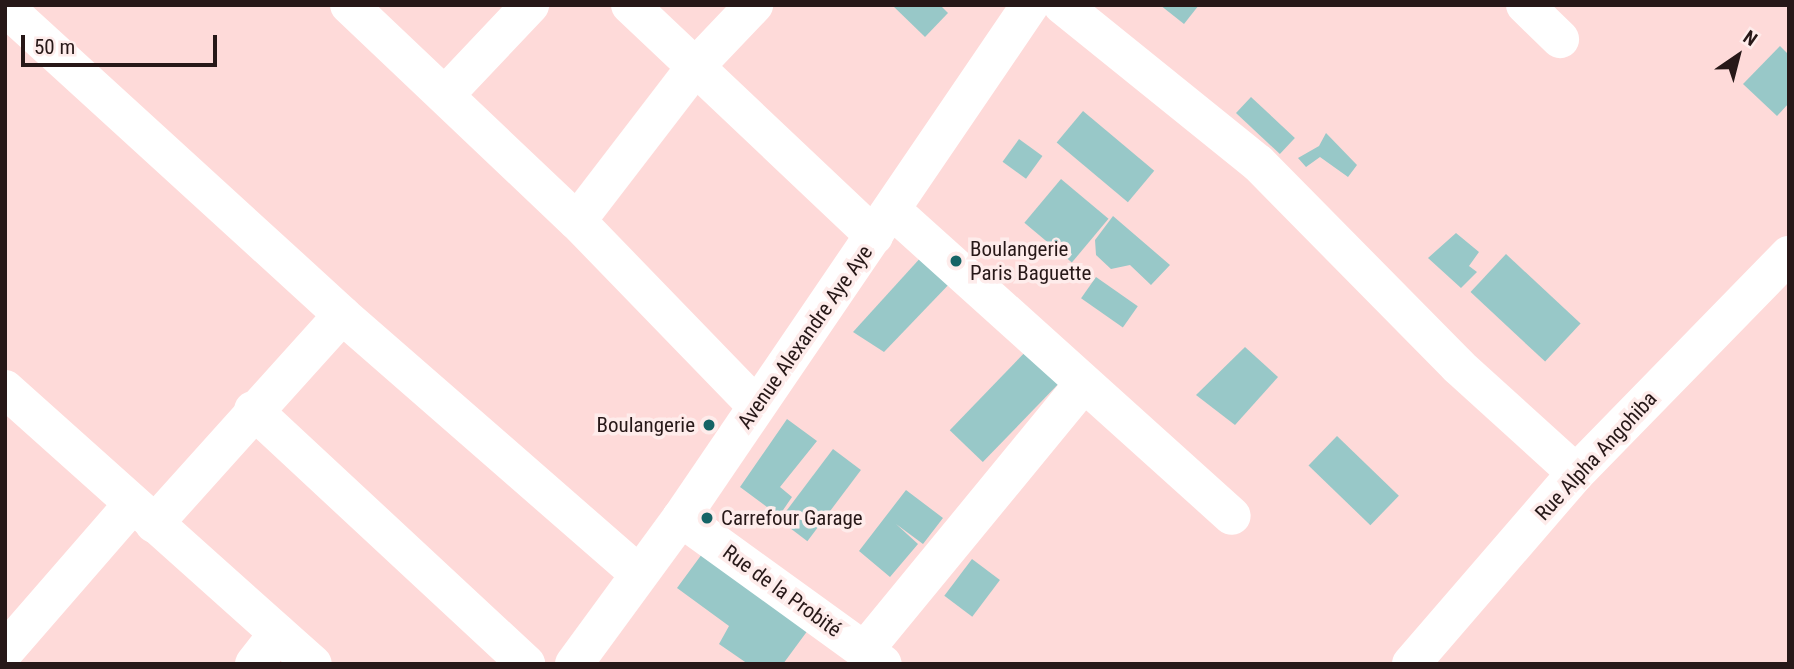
<!DOCTYPE html>
<html>
<head>
<meta charset="utf-8">
<style>
	body { margin:0 }
	#map { position:relative; width:1794px; height:669px; overflow:hidden; background:#fedad9; font-family:"Roboto Condensed",sans-serif }
	div>[style] { position:absolute }
	[style*='--x'] { left:calc(var(--x)*1px); top:calc(var(--y)*1px); width:calc(var(--w)*1px); rotate:calc(var(--a)*1deg) }
	.building>* { inset:0; background:#98c8c8; transform-origin:0 0 }
	.minor>* { height:38px; margin:-19px; padding:0 19px; transform-origin:19px; border-radius:19px; background:#fff }
	.dots>* { width:19px; height:19px; translate:-50% -50%; box-sizing:border-box; border:4px solid #feeceb; border-radius:50% }
	span { translate:-50% -50%; white-space:nowrap; text-align:center; line-height:1.15; -webkit-text-stroke:7px #feeceb; paint-order:stroke }
	.poi-label { font-size:21px; color:#271818 }
	.left { translate:0 -50%; text-align:left }
	.right { translate:-100% -50%; text-align:right }
	.street-label { font-size:21px; color:#271818 }
	.frame { position:absolute; inset:0; border:7px solid #271818; pointer-events:none }
	.north { position:absolute; left:1703px; top:21px; width:70px; height:70px; -webkit-text-stroke:5px #feeceb; paint-order:stroke; rotate:35deg; font-size:19px; font-weight:700; line-height:28px; text-align:center; color:#271818 }
	.north::after { content:''; display:block; margin:auto; width:24px; height:32px; background:#271818; clip-path:polygon(50% 0,100% 100%,50% 72%,0 100%) }
	.scale { position:absolute; left:21px; top:35px; width:196px; height:32px; box-sizing:border-box; border:4px solid #271818; border-top:0; padding-left:9px; font-size:21px; line-height:24px; white-space:nowrap; color:#271818; -webkit-text-stroke:5px #feeceb; paint-order:stroke }
</style>
</head>
<body>
<div id="map">
	<div class="building">
		<div style="clip-path:polygon(892px 5px,940px 5px,948px 13px,925px 37px)"></div>
		<div style="clip-path:polygon(1160px 5px,1199px 5px,1184px 24px)"></div>
		<div style="clip-path:polygon(1780px 46px,1789px 55px,1789px 103px,1777px 116px,1743px 84px)"></div>
		<div style="left:1251px;top:97px;width:60px;height:22px;rotate:43deg"></div>
		<div style="left:1083px;top:111px;width:93px;height:41px;rotate:40deg"></div>
		<div style="clip-path:polygon(1326px 133px,1357px 165px,1348px 177px,1320px 157px,1306px 167px,1298px 158px,1319px 146px)"></div>
		<div style="left:1019px;top:139px;width:29px;height:28px;rotate:36deg"></div>
		<div style="left:1061px;top:179px;width:62px;height:57px;rotate:40deg"></div>
		<div style="clip-path:polygon(1113px 216px,1170px 265px,1151px 285px,1130px 265px,1111px 269px,1096px 255px,1095px 240px)"></div>
		<div style="clip-path:polygon(1456px 233px,1479px 252px,1469px 266px,1477px 272px,1461px 288px,1428px 258px)"></div>
		<div style="left:1506px;top:254px;width:102px;height:52px;rotate:43deg"></div>
		<div style="clip-path:polygon(923px 255px,954px 279px,884px 352px,853px 332px)"></div>
		<div style="left:1096px;top:277px;width:51px;height:26px;rotate:35deg"></div>
		<div style="left:1031px;top:346px;width:46px;height:117px;rotate:44deg"></div>
		<div style="clip-path:polygon(1245px 347px,1278px 377px,1235px 425px,1196px 395px)"></div>
		<div style="clip-path:polygon(787px 419px,817px 441px,780px 487px,792px 497px,779px 516px,740px 487px)"></div>
		<div style="left:1337px;top:436px;width:86px;height:41px;rotate:44deg"></div>
		<div style="left:833px;top:449px;width:35px;height:89px;rotate:37deg"></div>
		<div style="clip-path:polygon(906px 490px,943px 518px,923px 544px,896px 524px,918px 544px,890px 577px,859px 551px)"></div>
		<div style="clip-path:polygon(702px 554px,811px 626px,783px 664px,748px 664px,719px 644px,729px 626px,677px 588px)"></div>
		<div style="left:972px;top:559px;width:35px;height:46px;rotate:37deg"></div>
	</div>
	<div class="minor">
		<div style="--x:349;--y:5;--w:314;--a:43.5"></div>
		<div style="--x:577;--y:221;--w:257;--a:45.9"></div>
		<div style="--x:630;--y:5;--w:336;--a:43.4"></div>
		<div style="--x:1062;--y:5;--w:252;--a:38.9"></div>
		<div style="--x:1258;--y:163;--w:285;--a:45.4"></div>
		<div style="--x:1458;--y:366;--w:159;--a:42.2"></div>
		<div style="--x:1525;--y:5;--w:49;--a:44.2"></div>
		<div style="--x:5;--y:7;--w:457;--a:42.4"></div>
		<div style="--x:342;--y:315;--w:391;--a:41.1"></div>
		<div style="--x:445;--y:95;--w:124;--a:-46.6"></div>
		<div style="--x:892;--y:210;--w:457;--a:42"></div>
		<div style="--x:577;--y:221;--w:194;--a:-52.5"></div>
		<div style="--x:695;--y:67;--w:86;--a:-46.4"></div>
		<div style="--x:5;--y:389;--w:413;--a:41.8"></div>
		<div style="--x:253;--y:410;--w:373;--a:42.9"></div>
		<div style="--x:681;--y:518;--w:249;--a:35.9"></div>
		<div style="--x:154;--y:524;--w:281;--a:-48"></div>
		<div style="--x:5;--y:651;--w:194;--a:-49"></div>
		<div style="--x:864;--y:651;--w:345;--a:-50.6"></div>
		<div style="--x:254;--y:664;--w:39;--a:-52"></div>
		<div style="--x:574;--y:664;--w:181;--a:-53.8"></div>
		<div style="--x:681;--y:518;--w:620;--a:-55.77"></div>
		<div style="--x:1411;--y:664;--w:252;--a:-49.2"></div>
		<div style="--x:1576;--y:473;--w:305;--a:-45.7"></div>
	</div>
	<div class="dots">
		<div style="left:956px;top:261px;background:#156466"></div>
		<div style="left:709px;top:425px;background:#156466"></div>
		<div style="left:707px;top:518px;background:#156466"></div>
	</div>
	<div class="poi-label">
		<span class="left" style="left:970px;top:261px">Boulangerie<br>Paris Baguette</span>
		<span class="right" style="left:695px;top:425px">Boulangerie</span>
		<span class="left" style="left:721px;top:518px">Carrefour Garage</span>
	</div>
	<div class="street-label">
		<span style="left:805px;top:337px;rotate:-55deg">Avenue Alexandre Aye Aye</span>
		<span style="left:1596px;top:456px;rotate:-47deg">Rue Alpha Angohiba</span>
		<span style="left:782px;top:591px;rotate:36deg">Rue de la Probité</span>
	</div>
	<div class="frame"></div>
	<div class="north">N</div>
	<div class="scale">50 m</div>
</div>
</body>
</html>
